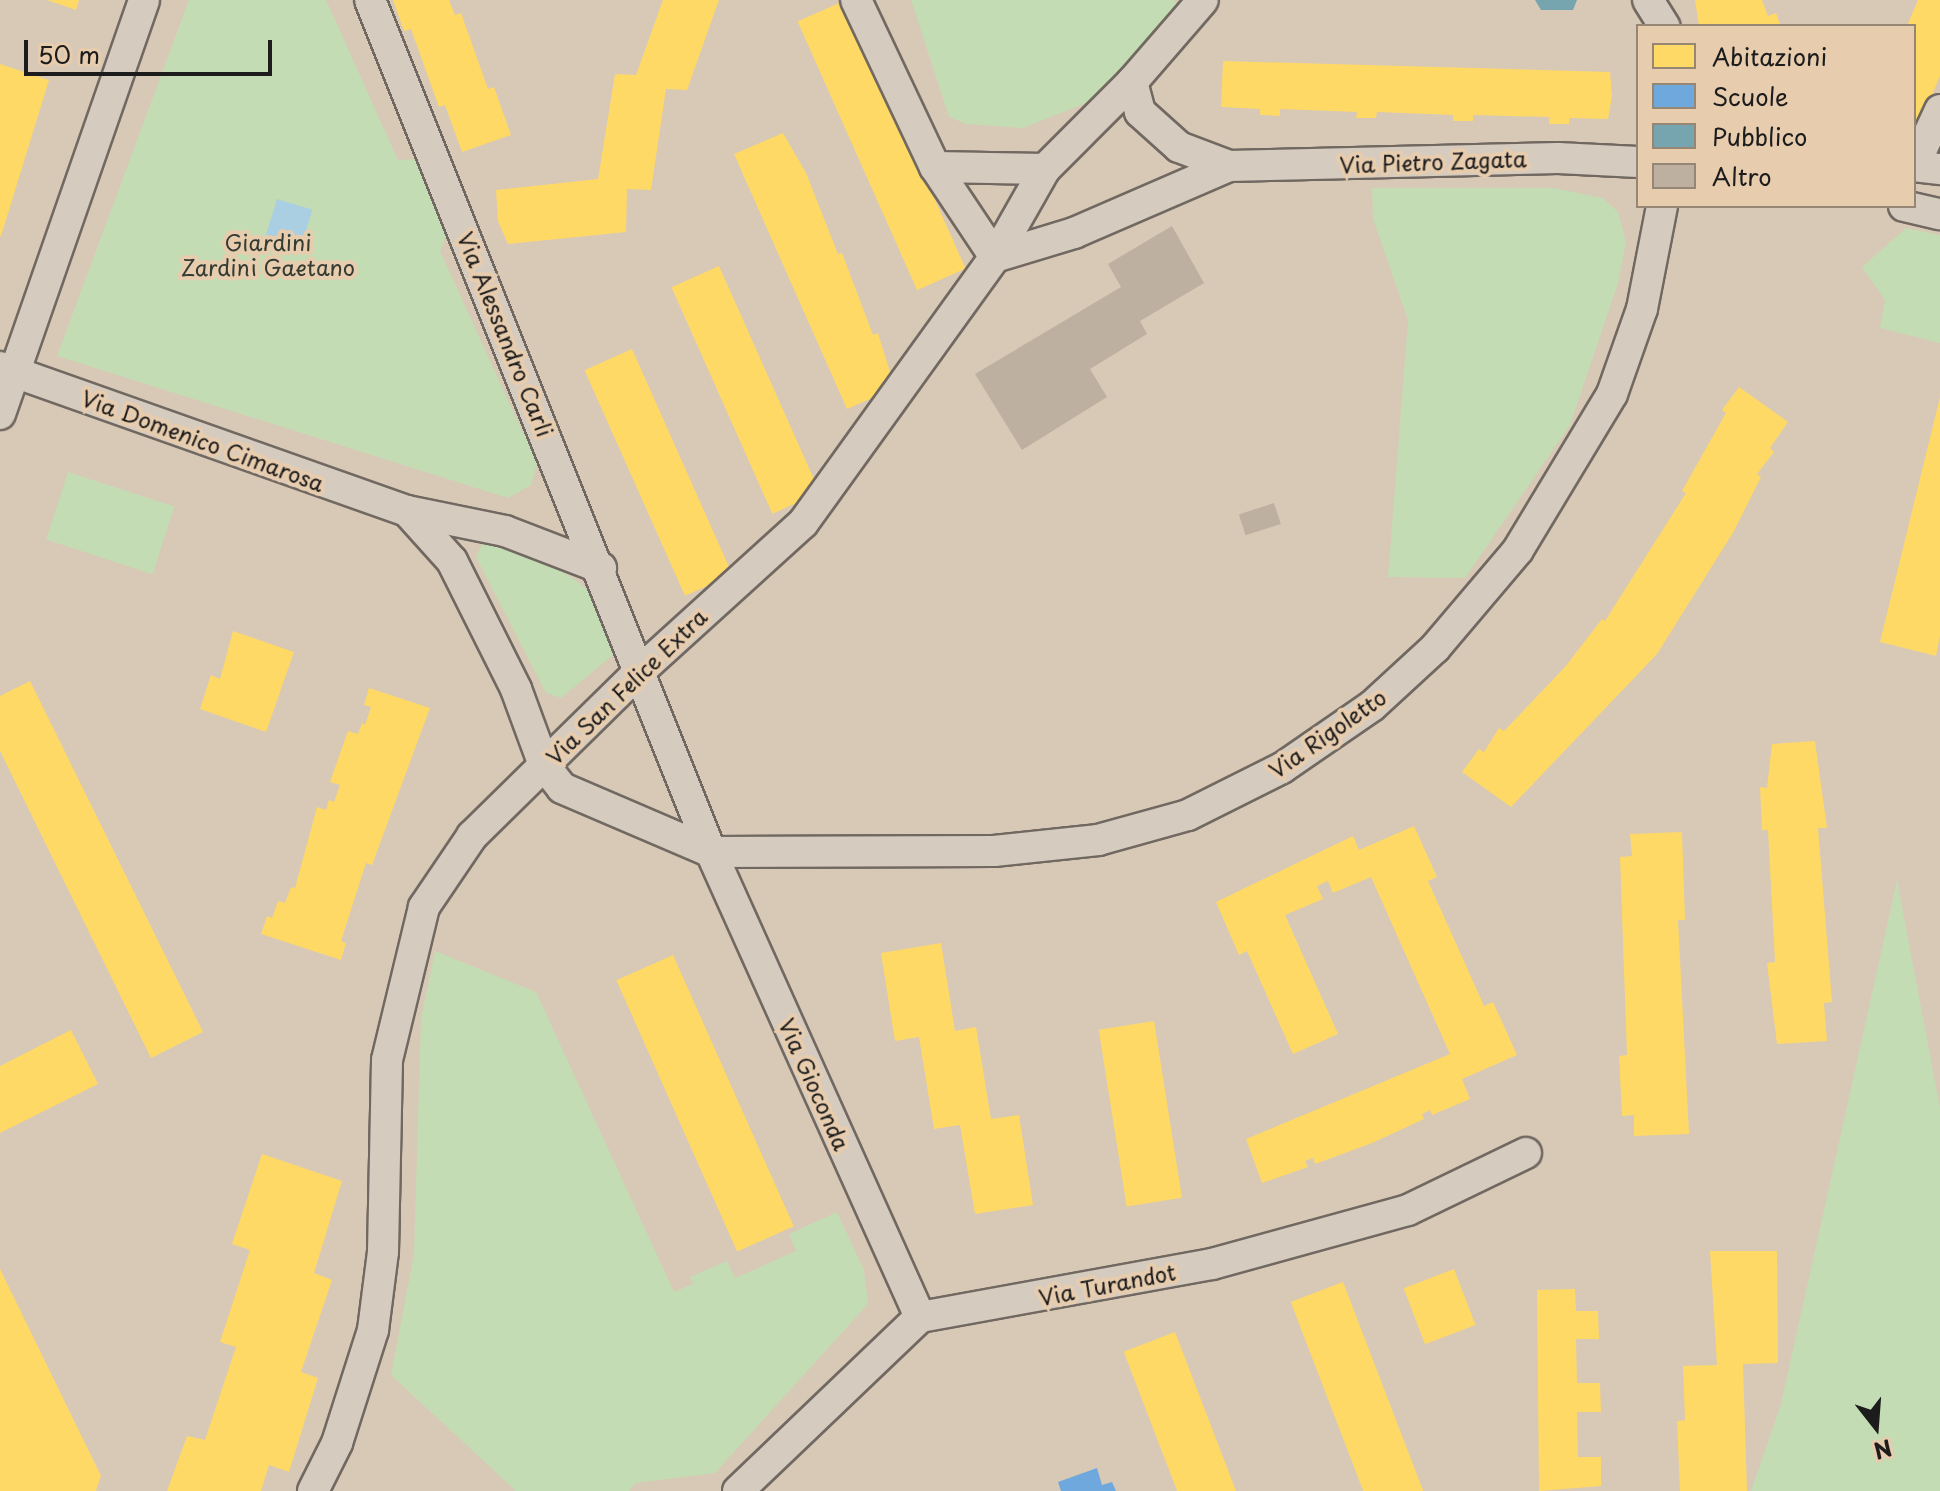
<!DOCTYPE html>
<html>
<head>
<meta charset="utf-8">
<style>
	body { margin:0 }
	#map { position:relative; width:1940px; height:1491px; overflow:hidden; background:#d8c8b6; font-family:"Playpen Sans",sans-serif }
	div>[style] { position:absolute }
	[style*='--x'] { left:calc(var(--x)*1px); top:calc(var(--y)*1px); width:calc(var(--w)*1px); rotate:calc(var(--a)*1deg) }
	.green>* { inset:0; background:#c4dcb3; transform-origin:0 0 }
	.water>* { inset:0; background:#aacee2; transform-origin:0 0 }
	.homes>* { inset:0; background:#ffd966; transform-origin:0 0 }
	.schools>* { inset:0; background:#6fa8dc }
	.public>* { inset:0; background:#76a5af }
	.building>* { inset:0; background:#bdb0a0; transform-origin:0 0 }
	.roads { filter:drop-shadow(2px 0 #716961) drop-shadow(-2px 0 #716961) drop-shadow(0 2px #716961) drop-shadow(0 -2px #716961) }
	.street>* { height:30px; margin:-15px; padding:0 15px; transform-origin:15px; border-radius:15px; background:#d5cbbf }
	span { translate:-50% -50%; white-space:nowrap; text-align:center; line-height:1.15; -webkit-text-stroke:8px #e7ccae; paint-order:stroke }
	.street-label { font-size:22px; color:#1c1c1c }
	.park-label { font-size:22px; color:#333b32 }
	.legend { position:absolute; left:1636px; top:24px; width:280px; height:184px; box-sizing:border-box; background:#e7ccae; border:2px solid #968674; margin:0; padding:10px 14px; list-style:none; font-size:24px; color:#1c1c1c }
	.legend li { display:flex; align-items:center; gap:16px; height:40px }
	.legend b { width:40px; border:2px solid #968674 }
	.north { position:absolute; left:1836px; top:1387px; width:80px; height:80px; -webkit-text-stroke:6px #e7ccae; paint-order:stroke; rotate:163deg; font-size:22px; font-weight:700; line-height:32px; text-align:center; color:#1c1c1c }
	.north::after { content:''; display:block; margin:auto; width:28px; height:36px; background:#1c1c1c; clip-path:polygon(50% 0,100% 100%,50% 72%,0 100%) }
	.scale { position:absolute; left:24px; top:40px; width:248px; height:36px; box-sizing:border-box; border:4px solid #1c1c1c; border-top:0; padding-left:10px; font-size:24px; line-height:28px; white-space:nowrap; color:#1c1c1c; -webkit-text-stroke:6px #e7ccae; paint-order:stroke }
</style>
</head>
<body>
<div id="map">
	<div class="green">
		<div style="clip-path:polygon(189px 0,326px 0,398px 160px,423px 159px,431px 194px,444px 198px,453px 219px,440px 251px,523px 433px,534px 436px,538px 461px,531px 485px,508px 498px,57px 356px)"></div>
		<div style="clip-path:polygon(911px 0,1174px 0,1181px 11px,1086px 103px,1023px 128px,966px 124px,949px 117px)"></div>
		<div style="clip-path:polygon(1372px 188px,1553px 188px,1603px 198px,1618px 212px,1626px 242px,1618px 283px,1570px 425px,1465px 578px,1388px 577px,1408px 320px,1373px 219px)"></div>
		<div style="clip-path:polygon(1906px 228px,1940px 235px,1940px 343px,1880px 328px,1885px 300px,1862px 267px)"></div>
		<div style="left:68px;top:472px;width:112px;height:71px;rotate:18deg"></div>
		<div style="clip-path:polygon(483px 542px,555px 565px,592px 593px,615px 647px,613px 655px,561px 698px,546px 693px,476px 557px)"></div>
		<div style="clip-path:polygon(1897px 880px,1940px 1108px,1940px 1491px,1751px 1491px,1781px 1404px)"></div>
		<div style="clip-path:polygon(435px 951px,536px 992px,674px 1292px,693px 1284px,690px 1277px,727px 1261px,735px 1278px,796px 1251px,789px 1234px,837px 1212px,864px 1270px,868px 1304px,715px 1473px,636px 1483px,629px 1491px,516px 1491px,391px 1375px,414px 1254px,421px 1019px)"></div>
	</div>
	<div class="water">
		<div style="left:277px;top:199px;width:37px;height:38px;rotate:17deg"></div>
	</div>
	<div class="homes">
		<div style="clip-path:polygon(47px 0,79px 0,76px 10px)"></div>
		<div style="clip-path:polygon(393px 0,449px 0,455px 15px,461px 13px,488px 89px,494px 87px,511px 135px,462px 152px,445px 105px,439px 107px,411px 29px,404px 31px)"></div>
		<div style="clip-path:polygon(663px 0,719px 0,687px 90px,666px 89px,651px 190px,627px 189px,626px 232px,508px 244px,498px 221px,496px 190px,598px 179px,615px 74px,636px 75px)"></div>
		<div style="left:846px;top:0;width:294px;height:53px;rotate:66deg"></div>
		<div style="clip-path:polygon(1695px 0,1762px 0,1768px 16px,1776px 13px,1781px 26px,1699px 26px)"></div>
		<div style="clip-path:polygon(1918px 0,1940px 0,1940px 76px,1914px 137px,1914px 26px,1907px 26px)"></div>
		<div style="clip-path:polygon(1223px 61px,1610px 72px,1612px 96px,1608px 119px,1569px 118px,1569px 124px,1549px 124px,1549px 117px,1473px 115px,1473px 121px,1453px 121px,1453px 115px,1377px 112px,1376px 118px,1356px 118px,1357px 112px,1280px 109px,1280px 116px,1260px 115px,1260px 109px,1221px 107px)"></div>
		<div style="clip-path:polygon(0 64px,49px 80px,1px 236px,0 236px)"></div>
		<div style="clip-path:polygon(783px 133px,806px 173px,838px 254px,842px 253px,873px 335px,878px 333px,895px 388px,847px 409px,734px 154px)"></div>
		<div style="left:719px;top:266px;width:248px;height:52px;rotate:66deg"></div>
		<div style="left:632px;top:349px;width:247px;height:52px;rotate:66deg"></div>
		<div style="clip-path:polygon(1739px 387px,1788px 422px,1770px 448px,1774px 452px,1757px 474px,1761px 477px,1734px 531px,1657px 654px,1511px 807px,1462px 772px,1479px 749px,1484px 752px,1499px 728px,1504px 731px,1565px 667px,1602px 619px,1605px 621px,1686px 493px,1682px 491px,1726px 413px,1722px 410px)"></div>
		<div style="clip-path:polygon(1940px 397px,1940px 636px,1936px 656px,1880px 642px)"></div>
		<div style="clip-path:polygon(233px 631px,294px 652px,266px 732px,200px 709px,211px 675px,220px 679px)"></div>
		<div style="clip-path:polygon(30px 681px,203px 1032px,151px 1058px,0 751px,0 696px)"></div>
		<div style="clip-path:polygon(369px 688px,430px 708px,372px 865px,366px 863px,341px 941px,346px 943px,341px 960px,261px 934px,267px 916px,272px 918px,278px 901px,285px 903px,291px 887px,295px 888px,317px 807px,326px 810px,329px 800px,334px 802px,340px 785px,330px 782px,348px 731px,358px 734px,362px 723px,365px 725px,371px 707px,364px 705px)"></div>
		<div style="clip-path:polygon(1815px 741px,1827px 828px,1818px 828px,1832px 1002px,1824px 1003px,1827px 1041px,1777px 1044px,1767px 963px,1775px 962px,1768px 830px,1762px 830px,1760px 787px,1767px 788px,1772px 744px)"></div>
		<div style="clip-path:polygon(1414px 826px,1437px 877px,1428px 881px,1484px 1006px,1493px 1002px,1517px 1055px,1462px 1079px,1470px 1099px,1432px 1115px,1430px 1110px,1422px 1114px,1424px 1119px,1372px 1143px,1315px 1164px,1313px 1158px,1305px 1161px,1308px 1167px,1262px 1183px,1246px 1139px,1450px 1054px,1371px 877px,1333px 893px,1328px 881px,1317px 886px,1323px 899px,1285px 915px,1338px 1034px,1293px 1054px,1247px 951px,1239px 955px,1216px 902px,1353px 836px,1359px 850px)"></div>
		<div style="clip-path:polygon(1682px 832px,1685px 920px,1678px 920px,1689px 1134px,1634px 1136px,1634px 1115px,1622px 1116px,1619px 1056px,1627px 1055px,1620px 857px,1632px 856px,1630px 834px)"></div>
		<div style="clip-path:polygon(941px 943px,955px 1031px,976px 1027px,991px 1119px,1019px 1115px,1033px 1205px,975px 1214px,960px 1125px,934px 1129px,919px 1037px,895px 1041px,881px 953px)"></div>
		<div style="left:673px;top:955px;width:297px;height:62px;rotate:66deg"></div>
		<div style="left:1154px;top:1021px;width:179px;height:56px;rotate:81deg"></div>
		<div style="clip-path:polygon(71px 1030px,98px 1084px,0 1133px,0 1066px)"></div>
		<div style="clip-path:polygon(262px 1154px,342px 1181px,314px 1273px,332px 1280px,301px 1372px,318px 1378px,289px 1472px,269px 1465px,261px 1491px,167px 1491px,187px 1436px,205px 1440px,236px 1347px,220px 1342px,250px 1250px,232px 1244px)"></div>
		<div style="clip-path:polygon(1710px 1251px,1777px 1251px,1778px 1363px,1743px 1364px,1747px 1491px,1680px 1491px,1677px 1421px,1685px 1420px,1683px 1366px,1717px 1365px)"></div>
		<div style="clip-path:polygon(0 1269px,101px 1476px,96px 1491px,0 1491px)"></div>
		<div style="left:1454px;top:1269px;width:60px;height:54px;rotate:69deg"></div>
		<div style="left:1343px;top:1282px;width:224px;height:56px;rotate:69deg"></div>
		<div style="clip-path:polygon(1575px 1289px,1576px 1311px,1598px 1311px,1599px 1339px,1576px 1339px,1577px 1383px,1600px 1383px,1601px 1412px,1577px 1412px,1578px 1457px,1601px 1457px,1601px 1486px,1539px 1491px,1537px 1290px)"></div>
		<div style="left:1175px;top:1332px;width:171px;height:55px;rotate:69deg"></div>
	</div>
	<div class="schools">
		<div style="clip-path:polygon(1097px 1468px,1102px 1485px,1112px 1482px,1116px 1491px,1061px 1491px,1058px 1482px)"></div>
	</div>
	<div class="public">
		<div style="clip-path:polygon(1535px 0,1577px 0,1573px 10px,1541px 10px)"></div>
	</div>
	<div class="building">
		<div style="clip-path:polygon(1172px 226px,1204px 283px,1140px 321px,1147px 334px,1090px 369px,1107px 397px,1022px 450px,975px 374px,1121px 287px,1108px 264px)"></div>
		<div style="left:1274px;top:503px;width:22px;height:37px;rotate:72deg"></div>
	</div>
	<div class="roads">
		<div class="street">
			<div style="--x:370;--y:0;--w:918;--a:68.19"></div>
			<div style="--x:711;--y:852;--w:510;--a:65.8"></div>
			<div style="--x:856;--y:0;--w:185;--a:64.7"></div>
			<div style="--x:935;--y:167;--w:108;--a:56.3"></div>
			<div style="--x:1648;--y:0;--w:31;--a:58"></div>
			<div style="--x:1132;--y:82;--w:31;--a:75"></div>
			<div style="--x:1140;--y:112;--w:52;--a:41.9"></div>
			<div style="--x:1179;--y:147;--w:53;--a:20.8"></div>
			<div style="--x:1940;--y:110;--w:62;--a:114.9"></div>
			<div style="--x:1914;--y:166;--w:26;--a:7"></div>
			<div style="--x:935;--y:167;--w:110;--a:1"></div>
			<div style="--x:1904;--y:206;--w:37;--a:13"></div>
			<div style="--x:995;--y:257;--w:83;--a:-16.9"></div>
			<div style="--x:1074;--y:233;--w:169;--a:-23.4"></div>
			<div style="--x:1229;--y:166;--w:329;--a:-1.4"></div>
			<div style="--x:1558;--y:158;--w:80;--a:2.9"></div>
			<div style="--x:0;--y:367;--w:432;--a:19.5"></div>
			<div style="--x:407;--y:511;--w:100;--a:11.5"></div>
			<div style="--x:505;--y:531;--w:103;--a:21.1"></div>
			<div style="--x:0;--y:414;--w:438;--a:-70.8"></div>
			<div style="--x:407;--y:511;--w:67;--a:48"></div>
			<div style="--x:452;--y:561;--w:143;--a:63.4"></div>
			<div style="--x:516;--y:689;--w:81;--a:69.8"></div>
			<div style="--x:544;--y:765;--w:29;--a:52"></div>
			<div style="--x:562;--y:788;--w:162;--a:23.2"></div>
			<div style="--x:711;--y:852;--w:283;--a:-0.2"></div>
			<div style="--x:994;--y:851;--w:105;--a:-6"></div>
			<div style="--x:1098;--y:840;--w:93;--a:-15.5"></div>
			<div style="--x:1188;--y:815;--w:105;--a:-26.6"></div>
			<div style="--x:1282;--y:768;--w:109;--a:-34.6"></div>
			<div style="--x:1372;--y:706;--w:86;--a:-42.6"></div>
			<div style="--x:1435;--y:648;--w:128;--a:-49.7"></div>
			<div style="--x:1518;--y:550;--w:182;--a:-58.9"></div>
			<div style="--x:1612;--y:394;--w:90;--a:-70.6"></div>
			<div style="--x:1642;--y:309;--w:105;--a:-79"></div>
			<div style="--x:313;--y:1491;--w:54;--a:-63.4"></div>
			<div style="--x:337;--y:1443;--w:119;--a:-72.3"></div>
			<div style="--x:373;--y:1330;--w:79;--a:-82.7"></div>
			<div style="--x:383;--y:1252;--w:192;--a:-88.8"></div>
			<div style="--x:387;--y:1060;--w:157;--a:-76.4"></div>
			<div style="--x:424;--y:907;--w:86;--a:-55.9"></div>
			<div style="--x:472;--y:836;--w:238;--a:-44.5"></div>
			<div style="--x:642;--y:669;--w:217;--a:-42.2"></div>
			<div style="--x:803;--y:523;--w:328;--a:-54.2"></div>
			<div style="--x:995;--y:257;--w:101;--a:-60.4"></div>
			<div style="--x:1045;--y:169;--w:123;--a:-45"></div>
			<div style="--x:1132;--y:82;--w:108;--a:-49.1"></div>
			<div style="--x:738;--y:1491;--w:252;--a:-43.7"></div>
			<div style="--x:920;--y:1317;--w:297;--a:-10.3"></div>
			<div style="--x:1212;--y:1264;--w:203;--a:-15.4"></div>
			<div style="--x:1408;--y:1210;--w:131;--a:-25.8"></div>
		</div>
	</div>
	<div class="street-label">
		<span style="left:1433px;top:161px;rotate:-2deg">Via Pietro Zagata</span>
		<span style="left:506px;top:334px;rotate:68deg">Via Alessandro Carli</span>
		<span style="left:203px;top:440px;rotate:20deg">Via Domenico Cimarosa</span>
		<span style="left:626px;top:686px;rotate:-44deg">Via San Felice Extra</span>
		<span style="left:1327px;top:733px;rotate:-35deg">Via Rigoletto</span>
		<span style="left:815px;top:1084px;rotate:66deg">Via Gioconda</span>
		<span style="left:1107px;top:1284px;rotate:-11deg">Via Turandot</span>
	</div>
	<div class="park-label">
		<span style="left:268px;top:254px">Giardini<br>Zardini Gaetano</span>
	</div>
	<ul class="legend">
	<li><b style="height:22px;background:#ffd966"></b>Abitazioni</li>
	<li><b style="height:22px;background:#6fa8dc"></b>Scuole</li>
	<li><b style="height:22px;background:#76a5af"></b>Pubblico</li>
	<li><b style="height:22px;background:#bdb0a0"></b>Altro</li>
	</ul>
	<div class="north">N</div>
	<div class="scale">50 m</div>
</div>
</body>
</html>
